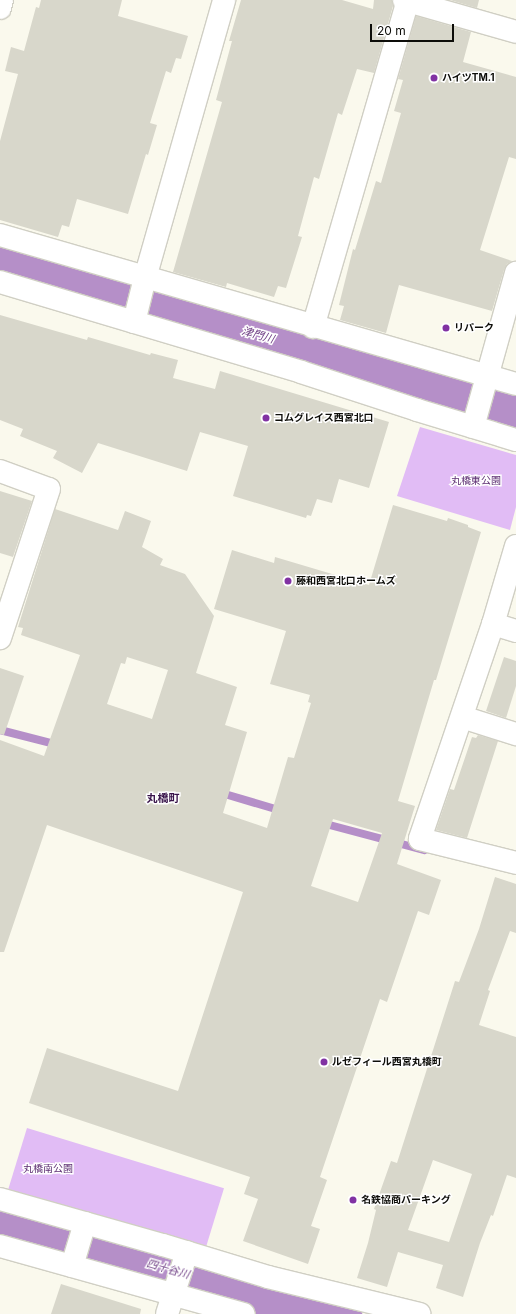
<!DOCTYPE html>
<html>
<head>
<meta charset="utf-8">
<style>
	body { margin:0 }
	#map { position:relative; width:516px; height:1314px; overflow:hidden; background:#faf9ed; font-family:Inter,"Noto Sans JP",sans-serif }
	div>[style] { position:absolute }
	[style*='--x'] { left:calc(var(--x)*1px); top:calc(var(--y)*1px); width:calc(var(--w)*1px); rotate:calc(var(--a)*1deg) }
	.green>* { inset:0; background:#e1bcf5; transform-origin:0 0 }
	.stream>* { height:8px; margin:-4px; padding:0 4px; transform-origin:4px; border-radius:4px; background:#b58fc8 }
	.river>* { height:50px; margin:-25px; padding:0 25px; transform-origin:25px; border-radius:25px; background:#b58fc8 }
	.building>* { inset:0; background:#d8d7cb }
	.roads { filter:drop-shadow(1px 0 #d0cfc4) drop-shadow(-1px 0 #d0cfc4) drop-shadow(0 1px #d0cfc4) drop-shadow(0 -1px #d0cfc4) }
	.minor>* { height:22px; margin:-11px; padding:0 11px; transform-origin:11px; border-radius:11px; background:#fff }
	.dots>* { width:11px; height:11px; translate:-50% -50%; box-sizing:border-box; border:2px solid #fff; border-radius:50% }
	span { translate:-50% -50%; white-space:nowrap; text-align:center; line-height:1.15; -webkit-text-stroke:3px #fff; paint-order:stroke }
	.poi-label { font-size:10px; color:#0d0d09; font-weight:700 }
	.left { translate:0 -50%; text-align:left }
	.park-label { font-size:10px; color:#5b2c71 }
	.water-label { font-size:11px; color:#704086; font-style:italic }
	.neighbourhood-label { font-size:11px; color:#3a154b; font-weight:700 }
	.scale { position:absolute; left:370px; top:24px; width:84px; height:18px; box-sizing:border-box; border:2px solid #0d0d09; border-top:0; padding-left:5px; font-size:12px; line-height:14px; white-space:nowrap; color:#0d0d09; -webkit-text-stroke:3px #fff; paint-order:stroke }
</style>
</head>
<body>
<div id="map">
	<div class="green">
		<div style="clip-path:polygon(420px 427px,516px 455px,516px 507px,510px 530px,397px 496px)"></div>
		<div style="left:27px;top:1128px;width:206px;height:66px;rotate:17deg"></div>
	</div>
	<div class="stream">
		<div style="--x:0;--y:730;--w:61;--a:14.3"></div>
		<div style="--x:218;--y:792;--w:67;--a:16.5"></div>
		<div style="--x:322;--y:823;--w:106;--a:14.8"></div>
	</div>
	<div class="river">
		<div style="--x:0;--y:261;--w:537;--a:16"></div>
		<div style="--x:0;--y:1220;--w:253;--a:16.3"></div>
		<div style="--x:243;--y:1291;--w:97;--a:13.7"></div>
	</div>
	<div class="building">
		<div style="clip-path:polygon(41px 0,122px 0,118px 16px,188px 36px,181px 59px,176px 58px,171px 73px,166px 71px,150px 123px,157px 125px,148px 155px,146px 154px,128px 214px,77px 199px,69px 227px,62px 225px,58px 237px,0 220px,0 141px,18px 74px,5px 71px,11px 47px,24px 51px,36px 7px,39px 8px)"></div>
		<div style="clip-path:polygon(241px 0,342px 0,373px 9px,374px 0,392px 0,393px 6px,374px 73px,357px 69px,342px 115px,338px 113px,319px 179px,314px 177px,298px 236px,302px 237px,286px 288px,278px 286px,274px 297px,227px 283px,226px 287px,173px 272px,222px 102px,216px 100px,232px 41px,229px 41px)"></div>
		<div style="clip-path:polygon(450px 0,479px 0,477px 8px)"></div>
		<div style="clip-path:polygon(416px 16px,471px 32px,463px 62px,516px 77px,516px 159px,509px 157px,480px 250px,512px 261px,507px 264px,504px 270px,492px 311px,399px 285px,386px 333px,340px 320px,344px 306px,339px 305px,353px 249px,355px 250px,376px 181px,381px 183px,401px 113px,394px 111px,403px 80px,398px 79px)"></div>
		<div style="clip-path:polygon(0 315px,87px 340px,88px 337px,150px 355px,151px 353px,178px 360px,173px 378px,215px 389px,220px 371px,389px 422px,369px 488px,339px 479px,332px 503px,317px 499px,311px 516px,307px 515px,306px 518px,233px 496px,248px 446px,200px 432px,187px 471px,98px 443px,82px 473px,53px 458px,57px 451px,20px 436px,23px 429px,0 420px)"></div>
		<div style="clip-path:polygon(0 491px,32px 501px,13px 557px,0 553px)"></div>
		<div style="clip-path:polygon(evenodd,393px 505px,447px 521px,448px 518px,468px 525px,468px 527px,481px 532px,436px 680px,434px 680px,398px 801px,415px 806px,397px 864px,441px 880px,429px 915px,418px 911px,387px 1002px,380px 999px,320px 1177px,327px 1180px,311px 1226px,320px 1229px,308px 1264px,243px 1241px,258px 1199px,244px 1194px,250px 1177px,29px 1103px,47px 1048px,178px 1091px,243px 892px,47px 825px,4px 952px,0 952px,0 740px,44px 756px,80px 655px,21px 635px,23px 628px,18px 627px,55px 509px,118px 530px,125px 511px,151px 521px,142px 547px,163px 559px,160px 565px,185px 574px,214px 616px,196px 673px,237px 687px,225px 725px,247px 732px,223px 813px,267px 828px,288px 757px,294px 758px,311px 703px,308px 702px,310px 695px,270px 684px,286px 631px,214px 609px,232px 550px,274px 563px,275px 557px,369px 585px,393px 505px,127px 657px,168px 670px,152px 719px,107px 704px,121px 663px,125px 664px,127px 657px,393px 505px,333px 819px,382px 833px,358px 902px,311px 886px,333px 819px)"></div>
		<div style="clip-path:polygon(504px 657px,516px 661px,516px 686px,506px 718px,486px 711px)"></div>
		<div style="clip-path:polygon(0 668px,24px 676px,4px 735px,0 734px)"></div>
		<div style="clip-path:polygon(478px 735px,498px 741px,467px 838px,436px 830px,450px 789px,454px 790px,472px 737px,476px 738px)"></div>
		<div style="clip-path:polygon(evenodd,495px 877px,516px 884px,516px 933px,510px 931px,488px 990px,490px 991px,479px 1025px,516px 1037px,516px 1178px,507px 1175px,493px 1216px,491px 1215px,480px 1243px,463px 1297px,436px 1288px,443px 1265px,398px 1252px,387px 1287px,357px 1278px,368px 1243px,376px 1210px,374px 1209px,391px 1161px,397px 1163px,455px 981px,459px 982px,479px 929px,495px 877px,433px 1160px,472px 1174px,449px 1242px,408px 1230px,433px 1160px)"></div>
		<div style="clip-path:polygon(61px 1284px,141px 1309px,140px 1314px,51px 1314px)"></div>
	</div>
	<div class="roads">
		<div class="minor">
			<div style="--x:404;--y:0;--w:116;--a:15.9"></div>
			<div style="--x:0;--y:8;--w:8;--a:-76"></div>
			<div style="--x:0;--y:235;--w:537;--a:16.11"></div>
			<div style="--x:0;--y:282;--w:314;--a:16.6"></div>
			<div style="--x:301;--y:372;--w:122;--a:18.1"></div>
			<div style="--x:417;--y:410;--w:103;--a:16.9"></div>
			<div style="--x:134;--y:322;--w:45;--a:-76"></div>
			<div style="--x:145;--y:278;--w:289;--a:-74.1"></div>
			<div style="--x:313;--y:327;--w:341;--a:-73.8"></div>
			<div style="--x:473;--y:427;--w:160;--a:-74.4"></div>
			<div style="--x:0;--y:471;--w:52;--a:20.2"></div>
			<div style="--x:49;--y:489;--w:157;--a:108.2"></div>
			<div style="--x:516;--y:546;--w:81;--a:106.4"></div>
			<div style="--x:493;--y:624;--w:227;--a:108.8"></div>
			<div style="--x:420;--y:839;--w:99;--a:14"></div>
			<div style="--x:493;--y:624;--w:24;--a:17"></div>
			<div style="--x:462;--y:717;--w:57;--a:17.5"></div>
			<div style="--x:0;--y:1199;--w:169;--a:15.8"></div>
			<div style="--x:163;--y:1245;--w:110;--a:16.9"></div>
			<div style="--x:268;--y:1277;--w:156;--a:13.7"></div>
			<div style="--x:0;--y:1246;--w:253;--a:15.6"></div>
			<div style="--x:72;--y:1266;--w:45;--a:-73.2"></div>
			<div style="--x:167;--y:1314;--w:65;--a:-72.1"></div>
		</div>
	</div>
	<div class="dots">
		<div style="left:434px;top:78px;background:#8132a3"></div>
		<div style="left:446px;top:328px;background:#8132a3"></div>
		<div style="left:266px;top:418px;background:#8132a3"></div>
		<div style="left:288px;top:581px;background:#8132a3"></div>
		<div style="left:324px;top:1062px;background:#8132a3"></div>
		<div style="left:353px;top:1200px;background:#8132a3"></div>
	</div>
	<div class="poi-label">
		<span class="left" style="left:442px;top:78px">ハイツTM.1</span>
		<span class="left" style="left:454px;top:328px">リパーク</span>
		<span class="left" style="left:274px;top:418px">コムグレイス西宮北口</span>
		<span class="left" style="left:296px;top:581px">藤和西宮北口ホームズ</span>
		<span class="left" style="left:332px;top:1062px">ルゼフィール西宮丸橋町</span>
		<span class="left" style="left:361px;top:1200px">名鉄協商パーキング</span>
	</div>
	<div class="park-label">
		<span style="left:476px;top:481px">丸橋東公園</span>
		<span style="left:48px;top:1169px">丸橋南公園</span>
	</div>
	<div class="water-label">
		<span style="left:258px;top:335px;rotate:16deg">津門川</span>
		<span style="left:168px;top:1269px;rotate:16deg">四十谷川</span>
	</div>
	<div class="neighbourhood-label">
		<span style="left:163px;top:798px">丸橋町</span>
	</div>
	<div class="scale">20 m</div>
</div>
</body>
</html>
